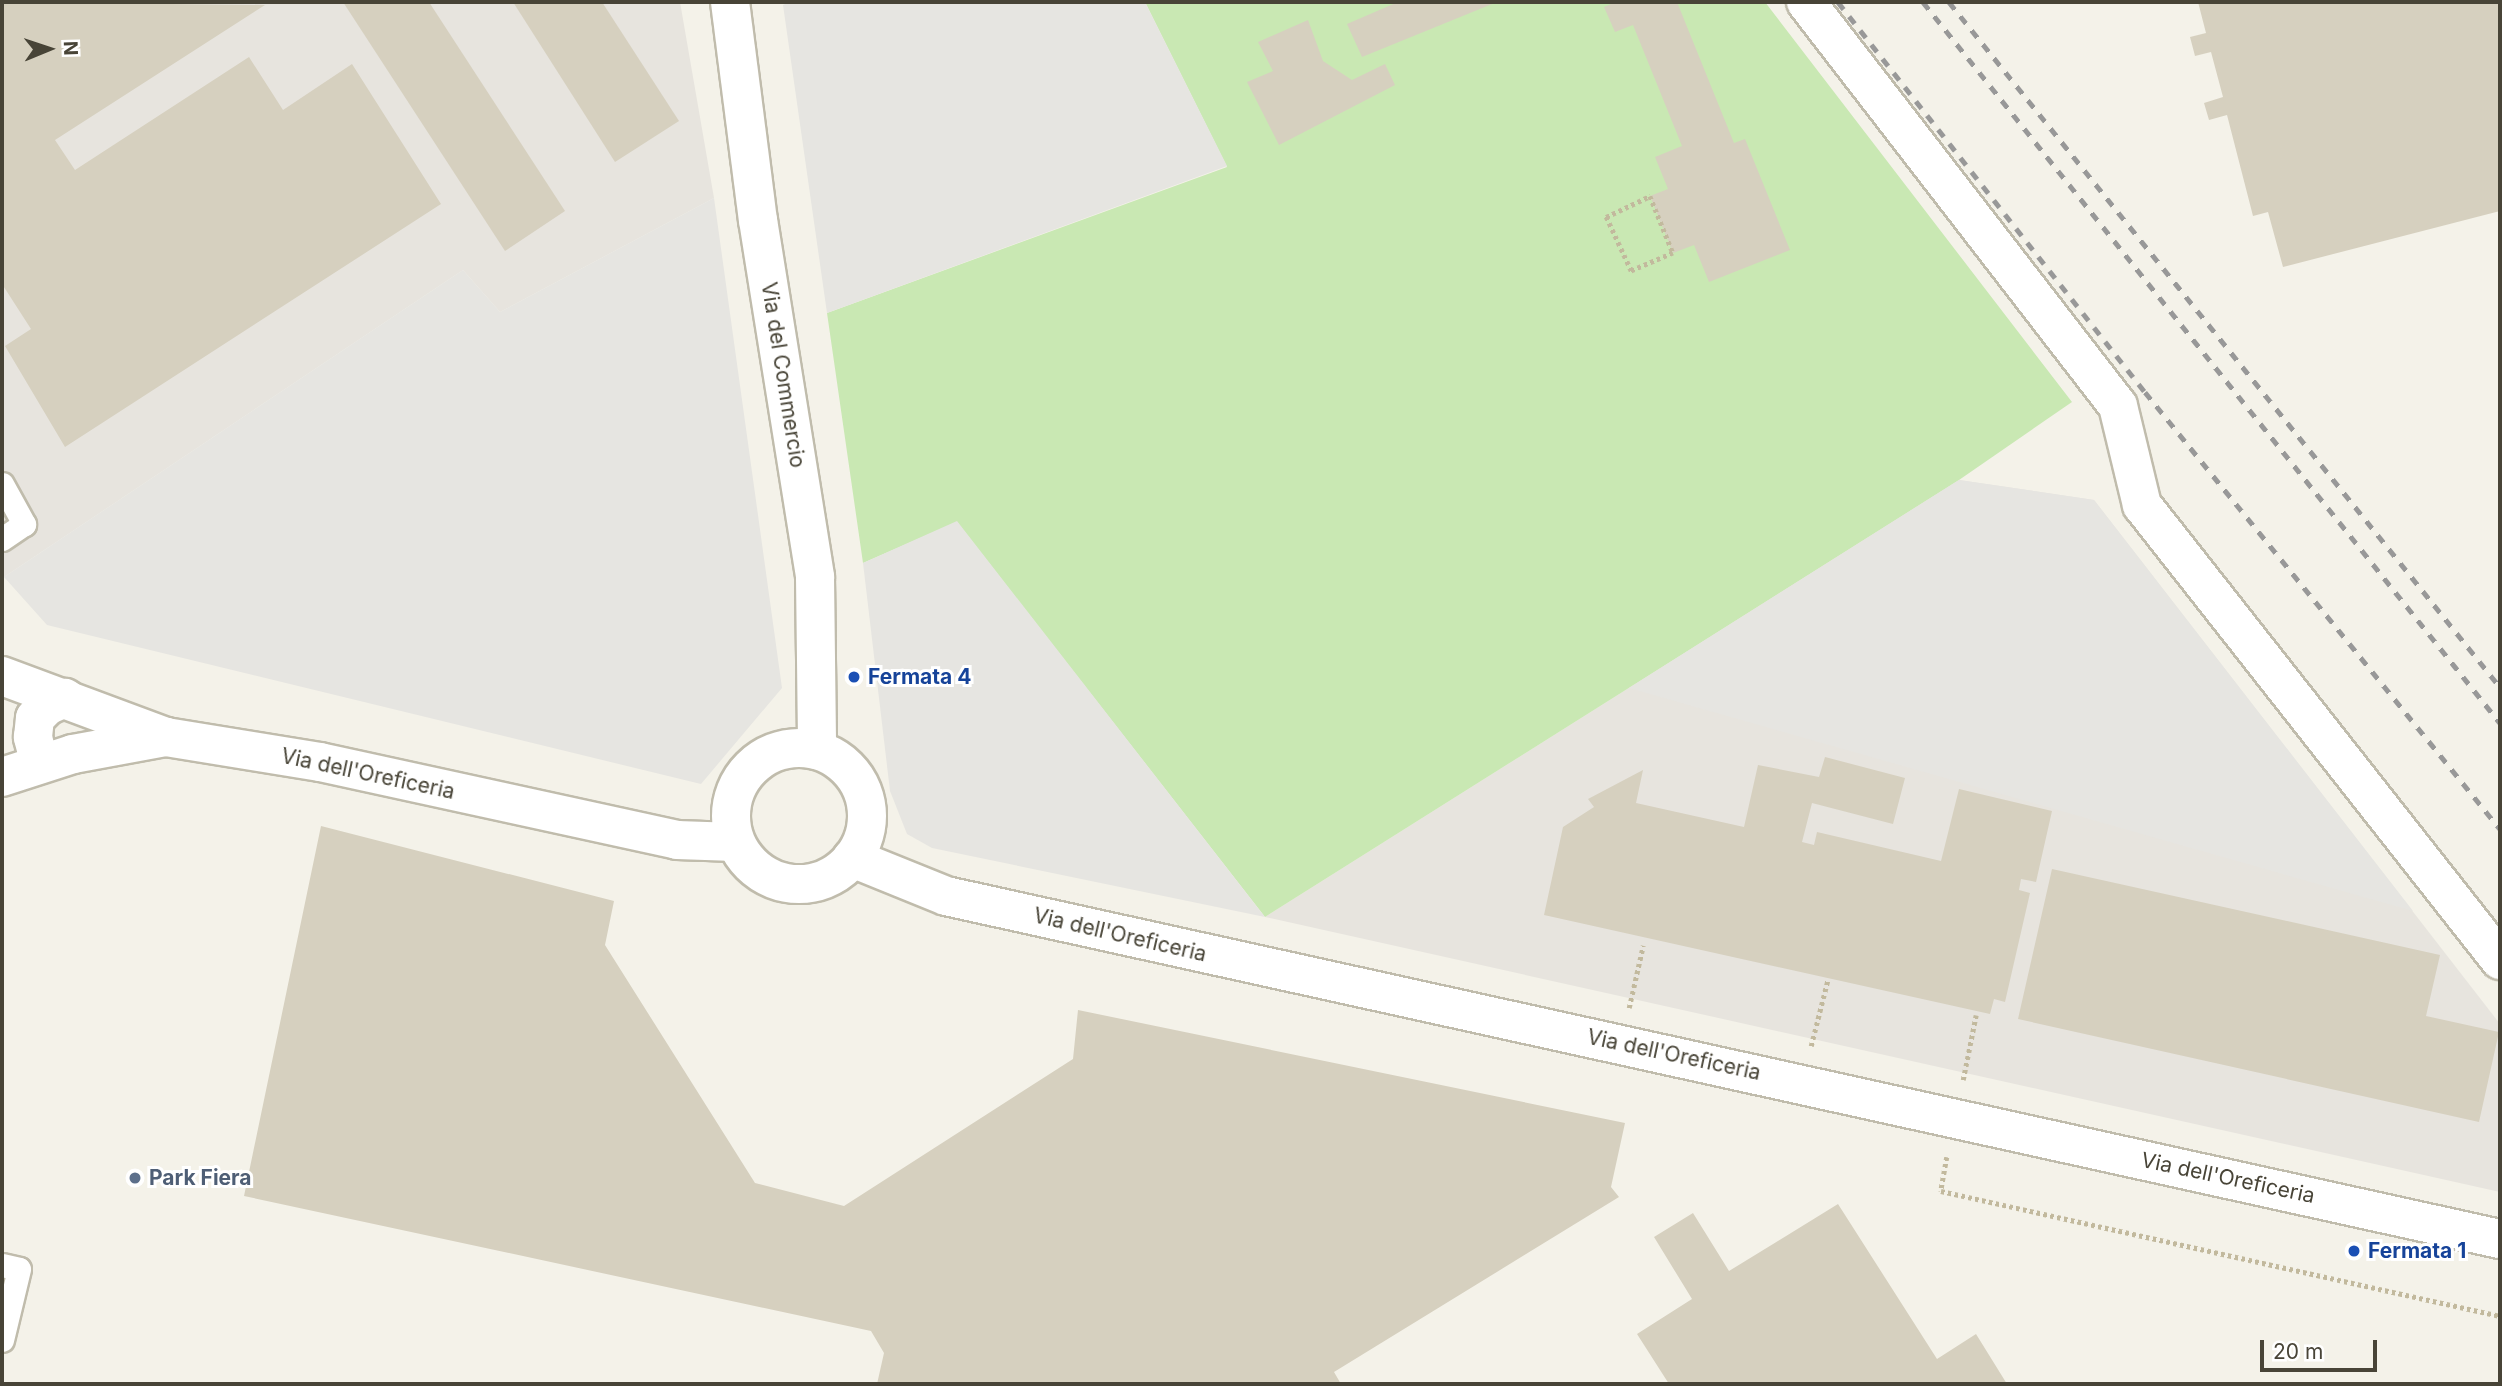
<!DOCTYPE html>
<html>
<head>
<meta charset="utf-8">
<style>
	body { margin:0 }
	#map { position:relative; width:2502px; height:1386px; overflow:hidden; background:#f4f2e9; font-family:Inter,sans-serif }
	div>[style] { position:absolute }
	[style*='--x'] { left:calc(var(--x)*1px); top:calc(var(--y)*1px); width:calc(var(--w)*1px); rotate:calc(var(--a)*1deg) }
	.industrial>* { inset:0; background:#e7e4de }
	.green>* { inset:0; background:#c9e8b3 }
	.parking>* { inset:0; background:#e6e5e1 }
	.building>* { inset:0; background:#d6d0bf }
	.path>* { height:4.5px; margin-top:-2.25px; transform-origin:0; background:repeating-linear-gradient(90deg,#c2b99d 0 3.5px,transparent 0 7px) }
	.roads { filter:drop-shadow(2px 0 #c0bcac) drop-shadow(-2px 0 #c0bcac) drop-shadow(0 2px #c0bcac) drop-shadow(0 -2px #c0bcac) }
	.service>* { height:23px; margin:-11.5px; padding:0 11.5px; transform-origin:11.5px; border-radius:11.5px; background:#fff }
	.minor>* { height:38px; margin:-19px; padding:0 19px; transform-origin:19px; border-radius:19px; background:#fff }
	.tertiary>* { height:38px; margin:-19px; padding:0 19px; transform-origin:19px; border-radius:19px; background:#fff }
	.tertiary>.ring { margin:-19px; padding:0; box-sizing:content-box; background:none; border:38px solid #fff; border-radius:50% }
	.rail>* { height:5px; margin-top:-2.5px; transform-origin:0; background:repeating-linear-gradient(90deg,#989898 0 9px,transparent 0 18px) }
	.dots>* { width:19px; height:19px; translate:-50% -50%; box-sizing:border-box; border:4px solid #fff; border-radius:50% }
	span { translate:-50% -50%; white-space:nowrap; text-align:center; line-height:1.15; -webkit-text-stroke:6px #fff; paint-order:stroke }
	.street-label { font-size:21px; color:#484437 }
	.transit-label { font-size:21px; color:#164399; font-weight:700 }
	.left { translate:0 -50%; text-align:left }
	.service-label { font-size:21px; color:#4e5e75; font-weight:700 }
	.frame { position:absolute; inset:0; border:4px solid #484437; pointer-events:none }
	.north { position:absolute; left:14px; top:14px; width:70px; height:70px; -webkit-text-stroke:5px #fff; paint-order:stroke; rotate:88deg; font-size:19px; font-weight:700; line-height:28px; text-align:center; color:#484437 }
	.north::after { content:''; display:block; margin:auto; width:24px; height:32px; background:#484437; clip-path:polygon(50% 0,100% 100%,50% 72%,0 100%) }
	.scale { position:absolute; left:2260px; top:1340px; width:117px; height:32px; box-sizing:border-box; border:4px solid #484437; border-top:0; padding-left:9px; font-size:21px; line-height:24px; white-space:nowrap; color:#484437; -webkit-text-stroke:5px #fff; paint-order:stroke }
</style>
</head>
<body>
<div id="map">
	<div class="industrial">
		<div style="clip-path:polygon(2px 2px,680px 2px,714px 198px,500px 312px,463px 270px,4px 577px)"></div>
		<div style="clip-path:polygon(1959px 480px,2094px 500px,2500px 1024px,2500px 1192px,1265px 917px)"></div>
	</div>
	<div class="green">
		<div style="clip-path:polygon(1145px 2px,1765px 2px,2072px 402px,1959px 480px,1265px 917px,957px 522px,863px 563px,827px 313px,1227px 167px)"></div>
	</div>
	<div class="parking">
		<div style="clip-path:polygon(789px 2px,1145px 2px,1227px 166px,827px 313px,783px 5px)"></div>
		<div style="clip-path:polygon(714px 198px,782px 688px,701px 784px,47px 625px,4px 577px,463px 270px,500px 312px)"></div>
		<div style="clip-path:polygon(1959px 480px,2094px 500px,2413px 911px,1629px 688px)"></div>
		<div style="clip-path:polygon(957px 521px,1265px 917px,932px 848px,907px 834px,890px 791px,863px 563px)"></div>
	</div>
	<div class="building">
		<div style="clip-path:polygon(2px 2px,265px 5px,55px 140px,75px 170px,249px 57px,283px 110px,352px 64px,441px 204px,65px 447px,5px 346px,31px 329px,2px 284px)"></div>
		<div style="clip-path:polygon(343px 2px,429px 2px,565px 211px,505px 251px)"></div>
		<div style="clip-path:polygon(513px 2px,602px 2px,679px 121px,615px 162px)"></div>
		<div style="clip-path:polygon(1398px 2px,1497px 2px,1362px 57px,1347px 24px)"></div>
		<div style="clip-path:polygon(1616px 2px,1677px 2px,1734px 143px,1745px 139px,1790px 250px,1709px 282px,1694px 245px,1673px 253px,1650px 196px,1668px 189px,1655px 157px,1682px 146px,1633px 25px,1615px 32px,1604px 7px)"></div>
		<div style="clip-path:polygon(2198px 2px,2500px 2px,2500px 211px,2283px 267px,2268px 212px,2253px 216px,2227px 115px,2209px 120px,2204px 103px,2223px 97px,2211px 52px,2195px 56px,2190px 37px,2206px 33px)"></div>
		<div style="clip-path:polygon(1308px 20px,1323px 61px,1352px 80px,1385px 64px,1395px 85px,1279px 145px,1247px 82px,1273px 71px,1258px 42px)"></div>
		<div style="clip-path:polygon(1825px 757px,1905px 778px,1893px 824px,1812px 803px,1802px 842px,1814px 845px,1817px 832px,1941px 861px,1959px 789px,2052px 811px,2036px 882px,2021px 879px,2019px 890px,2030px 893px,2005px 1002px,1994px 999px,1990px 1014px,1544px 915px,1563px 827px,1594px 807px,1588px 799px,1643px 770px,1636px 803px,1744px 827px,1758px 765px,1819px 777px)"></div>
		<div style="clip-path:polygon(321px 826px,614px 901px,605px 945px,755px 1183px,844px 1206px,1073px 1059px,1078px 1010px,1625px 1123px,1611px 1187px,1619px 1197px,1334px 1372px,1341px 1384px,877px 1384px,884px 1353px,871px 1331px,244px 1196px)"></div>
		<div style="clip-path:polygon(2052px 869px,2440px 955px,2426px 1016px,2499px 1032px,2479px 1122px,2018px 1019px)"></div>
		<div style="clip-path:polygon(1838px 1204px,1937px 1359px,1976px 1334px,2007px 1384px,1669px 1384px,1637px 1334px,1692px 1299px,1654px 1237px,1693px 1213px,1729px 1271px)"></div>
	</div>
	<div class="path">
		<div style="--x:1650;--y:196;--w:61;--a:68"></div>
		<div style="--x:1673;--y:253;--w:46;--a:156.8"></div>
		<div style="--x:1631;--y:271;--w:60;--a:-114.8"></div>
		<div style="--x:1606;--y:217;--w:49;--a:-25.5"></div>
		<div style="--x:1629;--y:1008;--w:64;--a:-77.3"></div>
		<div style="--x:1811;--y:1046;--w:69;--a:-75.8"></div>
		<div style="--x:1963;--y:1080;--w:66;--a:-78.7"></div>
		<div style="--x:1947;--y:1157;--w:35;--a:100"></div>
		<div style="--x:1941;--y:1191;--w:573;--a:12.6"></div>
	</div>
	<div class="roads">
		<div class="service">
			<div style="--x:2;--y:484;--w:46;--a:61.2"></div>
			<div style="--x:24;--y:524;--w:27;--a:146"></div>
			<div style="--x:2;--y:1265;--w:17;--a:13"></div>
			<div style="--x:19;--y:1269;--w:73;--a:103.5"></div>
		</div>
		<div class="minor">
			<div style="--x:1806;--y:2;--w:510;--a:52.32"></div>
			<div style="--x:2118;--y:406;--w:102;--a:76.4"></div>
			<div style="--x:2142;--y:505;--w:579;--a:51.8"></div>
		</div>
		<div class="tertiary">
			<div style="--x:730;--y:2;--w:220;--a:82.7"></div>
			<div style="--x:758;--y:220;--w:362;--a:80.9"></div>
			<div style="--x:815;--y:577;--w:173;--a:89.3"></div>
			<div style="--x:2;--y:676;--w:175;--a:20.4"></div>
			<div class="ring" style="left:731px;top:748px;width:98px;height:98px"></div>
			<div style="--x:40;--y:764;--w:28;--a:-105"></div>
			<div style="--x:33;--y:737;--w:19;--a:-84"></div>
			<div style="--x:35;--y:718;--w:17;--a:-45"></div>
			<div style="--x:47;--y:706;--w:20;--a:-24"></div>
			<div style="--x:2;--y:777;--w:75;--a:-17.9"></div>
			<div style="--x:73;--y:754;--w:95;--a:-10.4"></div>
			<div style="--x:166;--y:737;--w:156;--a:9.2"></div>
			<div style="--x:320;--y:762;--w:365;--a:12.3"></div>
			<div style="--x:677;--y:840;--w:58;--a:2"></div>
			<div style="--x:852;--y:858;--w:101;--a:22"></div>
			<div style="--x:946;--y:896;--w:1591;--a:12.45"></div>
		</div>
	</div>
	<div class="rail">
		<div style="--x:1838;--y:2;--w:496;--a:51.8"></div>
		<div style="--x:2145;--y:392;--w:563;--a:50.91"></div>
		<div style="--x:1923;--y:2;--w:923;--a:51.33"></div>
		<div style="--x:1949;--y:2;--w:879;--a:51.19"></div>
	</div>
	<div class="dots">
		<div style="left:854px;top:677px;background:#1a4fb4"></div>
		<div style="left:135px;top:1178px;background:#5c6f8a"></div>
		<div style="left:2354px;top:1251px;background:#1a4fb4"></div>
	</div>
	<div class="street-label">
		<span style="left:783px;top:375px;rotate:81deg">Via del Commercio</span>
		<span style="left:368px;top:774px;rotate:12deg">Via dell'Oreficeria</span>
		<span style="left:1120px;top:935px;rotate:13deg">Via dell'Oreficeria</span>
		<span style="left:1674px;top:1055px;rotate:12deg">Via dell'Oreficeria</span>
		<span style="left:2228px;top:1178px;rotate:12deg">Via dell'Oreficeria</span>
	</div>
	<div class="transit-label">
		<span class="left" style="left:868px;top:677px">Fermata 4</span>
		<span class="left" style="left:2368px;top:1251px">Fermata 1</span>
	</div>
	<div class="service-label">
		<span class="left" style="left:149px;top:1178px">Park Fiera</span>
	</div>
	<div class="frame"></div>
	<div class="north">N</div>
	<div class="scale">20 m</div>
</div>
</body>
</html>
